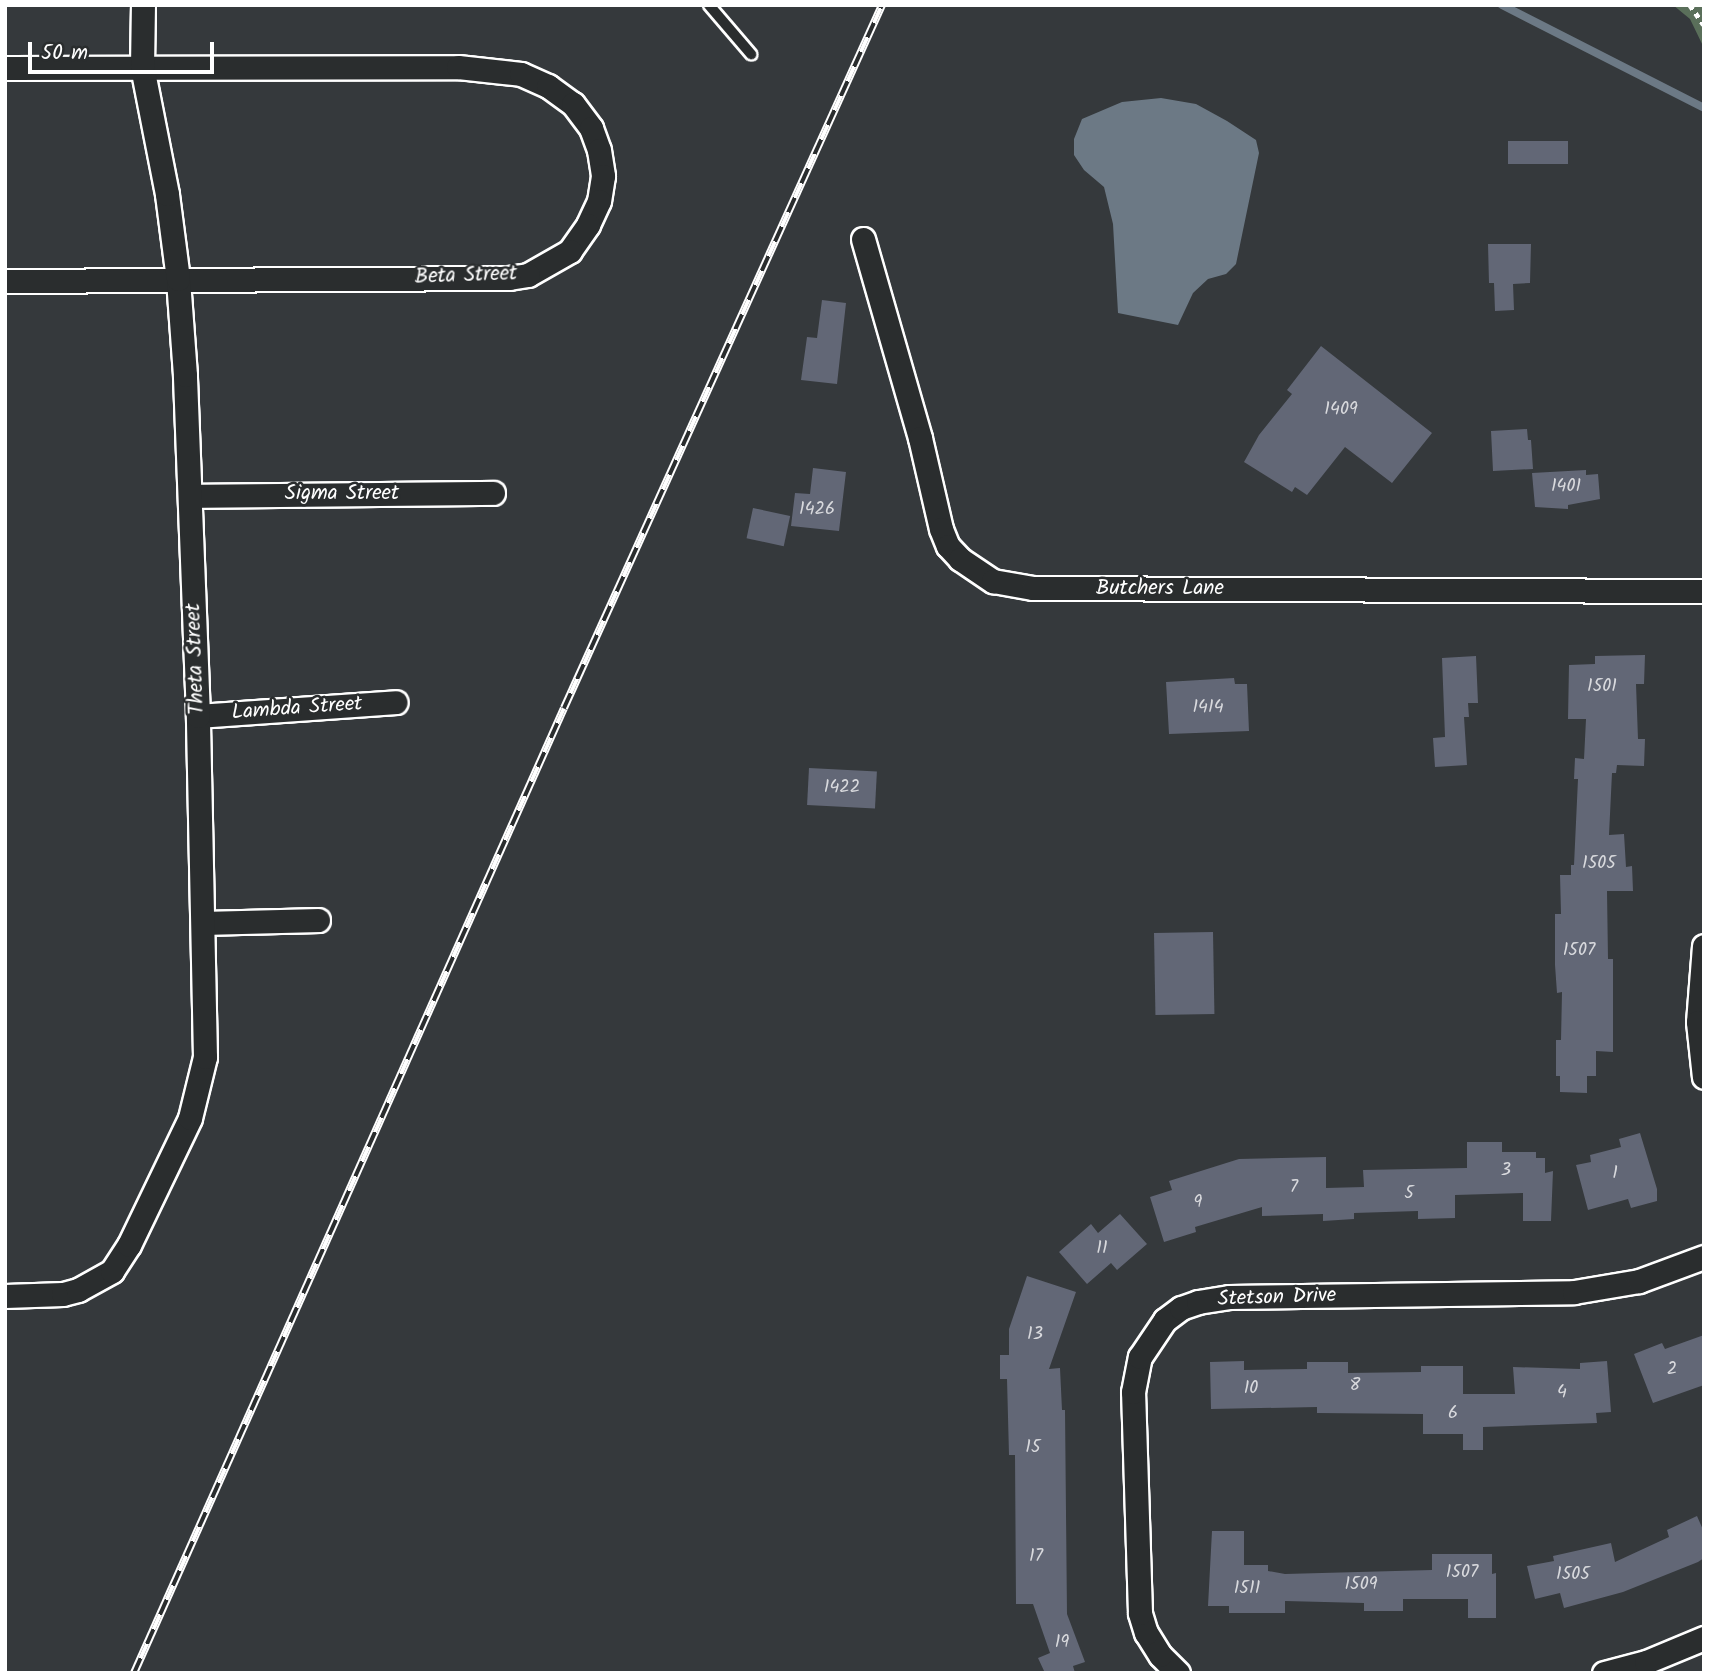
<!DOCTYPE html>
<html>
<head>
<meta charset="utf-8">
<style>
	body { margin:0 }
	#map { position:relative; width:1709px; height:1678px; overflow:hidden; background:#35393c; font-family:Kalam,sans-serif }
	div>[style] { position:absolute }
	[style*='--x'] { left:calc(var(--x)*1px); top:calc(var(--y)*1px); width:calc(var(--w)*1px); rotate:calc(var(--a)*1deg) }
	.green>* { inset:0; background:#5a6f5a }
	.water>* { inset:0; background:#6c7985 }
	.stream>* { height:8px; margin:-4px; padding:0 4px; transform-origin:4px; border-radius:4px; background:#6c7985 }
	.building>* { inset:0; background:#626776; transform-origin:0 0 }
	.path>* { height:4.5px; margin-top:-2.25px; transform-origin:0; background:repeating-linear-gradient(90deg,#fff 0 5px,transparent 0 10px) }
	.roads { filter:drop-shadow(2px 0 #fff) drop-shadow(-2px 0 #fff) drop-shadow(0 2px #fff) drop-shadow(0 -2px #fff) }
	.lane>* { height:10px; margin:-5px; padding:0 5px; transform-origin:5px; border-radius:5px; background:#2a2d2e }
	.street>* { height:23px; margin:-11.5px; padding:0 11.5px; transform-origin:11.5px; border-radius:11.5px; background:#2a2d2e }
	.rail>* { height:8px; margin-top:-4px; transform-origin:0; background:repeating-linear-gradient(90deg,#2a2d2e 0 16px,#fff 0 32px); box-sizing:border-box; border-block:2px solid #fff }
	span { translate:-50% -50%; white-space:nowrap; text-align:center; line-height:1.15; -webkit-text-stroke:5px #2a2d2e; paint-order:stroke }
	.number-label { font-size:18px; color:#d8d9dd }
	.number-label span { -webkit-text-stroke-width:0 }
	.street-label { font-size:21px; color:#fff }
	.frame { position:absolute; inset:0; border:7px solid #fff; pointer-events:none }
	.scale { position:absolute; left:28px; top:42px; width:186px; height:32px; box-sizing:border-box; border:4px solid #fff; border-top:0; padding-left:9px; font-size:21px; line-height:24px; white-space:nowrap; color:#fff; -webkit-text-stroke:5px #2a2d2e; paint-order:stroke }
</style>
</head>
<body>
<div id="map">
	<div class="green">
		<div style="clip-path:polygon(1673px 5px,1704px 5px,1704px 48px,1690px 19px)"></div>
	</div>
	<div class="water">
		<div style="clip-path:polygon(1161px 98px,1196px 104px,1227px 121px,1256px 140px,1259px 153px,1236px 264px,1226px 274px,1208px 279px,1193px 293px,1178px 325px,1118px 313px,1113px 224px,1104px 187px,1084px 170px,1074px 155px,1074px 139px,1082px 119px,1122px 102px)"></div>
	</div>
	<div class="stream">
		<div style="--x:1502;--y:5;--w:227;--a:27"></div>
	</div>
	<div class="building">
		<div style="left:1508px;top:141px;width:60px;height:23px"></div>
		<div style="clip-path:polygon(1488px 244px,1531px 244px,1530px 283px,1513px 284px,1514px 310px,1495px 311px,1494px 283px,1489px 283px)"></div>
		<div style="clip-path:polygon(822px 300px,846px 303px,837px 384px,801px 380px,807px 337px,817px 338px)"></div>
		<div style="clip-path:polygon(1321px 346px,1432px 433px,1392px 483px,1345px 447px,1307px 495px,1295px 487px,1292px 492px,1244px 462px,1259px 435px,1292px 394px,1287px 390px)"></div>
		<div style="clip-path:polygon(1527px 429px,1528px 440px,1531px 440px,1533px 469px,1493px 471px,1491px 431px)"></div>
		<div style="clip-path:polygon(813px 468px,846px 472px,839px 531px,791px 526px,795px 493px,810px 494px)"></div>
		<div style="clip-path:polygon(1586px 470px,1586px 475px,1598px 474px,1600px 499px,1568px 505px,1568px 509px,1535px 507px,1532px 473px)"></div>
		<div style="left:753px;top:508px;width:38px;height:31px;rotate:12deg"></div>
		<div style="clip-path:polygon(1645px 655px,1644px 684px,1636px 684px,1638px 739px,1645px 739px,1644px 766px,1617px 765px,1616px 773px,1612px 773px,1609px 835px,1624px 834px,1626px 867px,1632px 866px,1633px 891px,1607px 891px,1608px 959px,1613px 959px,1613px 1052px,1596px 1051px,1596px 1076px,1587px 1076px,1587px 1093px,1560px 1092px,1560px 1076px,1556px 1076px,1556px 1040px,1561px 1040px,1562px 992px,1557px 993px,1555px 965px,1555px 914px,1561px 914px,1560px 875px,1571px 875px,1571px 865px,1574px 865px,1578px 779px,1574px 779px,1575px 758px,1584px 759px,1586px 719px,1568px 719px,1569px 665px,1595px 664px,1595px 656px)"></div>
		<div style="clip-path:polygon(1476px 656px,1478px 703px,1468px 703px,1469px 717px,1464px 717px,1467px 765px,1435px 767px,1433px 738px,1445px 737px,1442px 658px)"></div>
		<div style="clip-path:polygon(1234px 678px,1235px 684px,1247px 684px,1249px 731px,1169px 734px,1166px 682px)"></div>
		<div style="left:809px;top:768px;width:68px;height:37px;rotate:3deg"></div>
		<div style="left:1213px;top:932px;width:82px;height:59px;rotate:89deg"></div>
		<div style="clip-path:polygon(1640px 1133px,1657px 1189px,1657px 1201px,1631px 1208px,1628px 1199px,1588px 1210px,1576px 1165px,1591px 1162px,1590px 1155px,1621px 1147px,1619px 1139px)"></div>
		<div style="clip-path:polygon(1467px 1142px,1502px 1142px,1502px 1152px,1536px 1152px,1536px 1158px,1545px 1158px,1545px 1173px,1553px 1171px,1551px 1221px,1523px 1221px,1523px 1193px,1455px 1195px,1455px 1218px,1418px 1219px,1418px 1211px,1354px 1213px,1354px 1219px,1323px 1221px,1323px 1214px,1262px 1216px,1262px 1207px,1195px 1227px,1196px 1232px,1164px 1242px,1150px 1197px,1172px 1190px,1169px 1181px,1239px 1159px,1326px 1157px,1326px 1188px,1364px 1187px,1363px 1170px,1467px 1168px)"></div>
		<div style="clip-path:polygon(1120px 1214px,1147px 1244px,1117px 1270px,1111px 1263px,1087px 1284px,1059px 1252px,1091px 1224px,1098px 1233px)"></div>
		<div style="clip-path:polygon(1027px 1276px,1076px 1292px,1049px 1369px,1060px 1368px,1062px 1410px,1065px 1410px,1067px 1614px,1085px 1662px,1073px 1666px,1075px 1673px,1045px 1673px,1038px 1658px,1050px 1653px,1033px 1604px,1016px 1604px,1015px 1455px,1009px 1455px,1007px 1379px,1000px 1379px,1000px 1355px,1009px 1355px,1009px 1329px)"></div>
		<div style="clip-path:polygon(1704px 1335px,1704px 1385px,1653px 1403px,1634px 1354px,1662px 1343px,1665px 1349px)"></div>
		<div style="clip-path:polygon(1244px 1361px,1244px 1370px,1307px 1369px,1307px 1362px,1348px 1362px,1348px 1373px,1421px 1372px,1421px 1366px,1463px 1366px,1463px 1394px,1515px 1394px,1513px 1367px,1580px 1369px,1580px 1363px,1607px 1361px,1611px 1412px,1596px 1413px,1597px 1423px,1483px 1427px,1483px 1450px,1463px 1450px,1463px 1434px,1423px 1434px,1423px 1414px,1317px 1413px,1317px 1407px,1211px 1409px,1210px 1362px)"></div>
		<div style="clip-path:polygon(1697px 1516px,1704px 1532px,1704px 1558px,1698px 1562px,1623px 1592px,1564px 1608px,1560px 1593px,1535px 1599px,1527px 1566px,1554px 1561px,1553px 1556px,1611px 1543px,1615px 1562px,1669px 1537px,1667px 1530px)"></div>
		<div style="clip-path:polygon(1212px 1531px,1244px 1531px,1244px 1565px,1268px 1565px,1268px 1571px,1285px 1574px,1432px 1570px,1432px 1554px,1492px 1554px,1492px 1574px,1496px 1573px,1496px 1618px,1468px 1618px,1468px 1599px,1403px 1599px,1403px 1611px,1364px 1611px,1364px 1603px,1285px 1601px,1285px 1613px,1229px 1613px,1229px 1606px,1208px 1606px)"></div>
	</div>
	<div class="path">
		<div style="--x:1690;--y:5;--w:24;--a:55"></div>
	</div>
	<div class="roads">
		<div class="lane">
			<div style="--x:709;--y:5;--w:65;--a:49.4"></div>
		</div>
		<div class="street">
			<div style="--x:5;--y:68;--w:453;--a:-0.1"></div>
			<div style="--x:458;--y:67;--w:63;--a:6.3"></div>
			<div style="--x:521;--y:74;--w:30;--a:24"></div>
			<div style="--x:548;--y:86;--w:31;--a:36"></div>
			<div style="--x:573;--y:104;--w:30;--a:53"></div>
			<div style="--x:591;--y:128;--w:23;--a:70"></div>
			<div style="--x:599;--y:150;--w:26;--a:81"></div>
			<div style="--x:603;--y:176;--w:25;--a:99"></div>
			<div style="--x:599;--y:201;--w:26;--a:115"></div>
			<div style="--x:588;--y:225;--w:32;--a:125"></div>
			<div style="--x:570;--y:251;--w:48;--a:150.3"></div>
			<div style="--x:528;--y:275;--w:19;--a:171"></div>
			<div style="--x:509;--y:278;--w:504;--a:179.66"></div>
			<div style="--x:863;--y:239;--w:207;--a:74"></div>
			<div style="--x:920;--y:438;--w:93;--a:77"></div>
			<div style="--x:941;--y:529;--w:18;--a:68"></div>
			<div style="--x:948;--y:546;--w:18;--a:47"></div>
			<div style="--x:960;--y:559;--w:40;--a:34"></div>
			<div style="--x:993;--y:581;--w:41;--a:9.9"></div>
			<div style="--x:1033;--y:588;--w:671;--a:0.26"></div>
			<div style="--x:191;--y:496;--w:302;--a:-0.6"></div>
			<div style="--x:198;--y:716;--w:198;--a:-4"></div>
			<div style="--x:204;--y:923;--w:114;--a:-1.5"></div>
			<div style="--x:1704;--y:946;--w:76;--a:94.5"></div>
			<div style="--x:1698;--y:1022;--w:55;--a:83.8"></div>
			<div style="--x:5;--y:1296;--w:58;--a:-2"></div>
			<div style="--x:63;--y:1294;--w:16;--a:-15"></div>
			<div style="--x:78;--y:1290;--w:39;--a:-29"></div>
			<div style="--x:112;--y:1271;--w:31;--a:-57"></div>
			<div style="--x:129;--y:1245;--w:141;--a:-64.3"></div>
			<div style="--x:190;--y:1118;--w:63;--a:-76.2"></div>
			<div style="--x:205;--y:1057;--w:341;--a:-91.2"></div>
			<div style="--x:198;--y:716;--w:341;--a:-92.2"></div>
			<div style="--x:185;--y:375;--w:96;--a:-94.2"></div>
			<div style="--x:178;--y:279;--w:86;--a:-97.4"></div>
			<div style="--x:167;--y:194;--w:129;--a:-101.1"></div>
			<div style="--x:142;--y:67;--w:62;--a:-89.1"></div>
			<div style="--x:1178;--y:1673;--w:25;--a:-135"></div>
			<div style="--x:1160;--y:1655;--w:26;--a:-122"></div>
			<div style="--x:1146;--y:1633;--w:21;--a:-107"></div>
			<div style="--x:1140;--y:1613;--w:221;--a:-91.8"></div>
			<div style="--x:1133;--y:1392;--w:36;--a:-79"></div>
			<div style="--x:1140;--y:1357;--w:45;--a:-56"></div>
			<div style="--x:1165;--y:1320;--w:20;--a:-37"></div>
			<div style="--x:1181;--y:1308;--w:18;--a:-19"></div>
			<div style="--x:1198;--y:1302;--w:31;--a:-9"></div>
			<div style="--x:1229;--y:1297;--w:345;--a:-0.8"></div>
			<div style="--x:1574;--y:1292;--w:66;--a:-9.6"></div>
			<div style="--x:1639;--y:1281;--w:69;--a:-20.3"></div>
			<div style="--x:1604;--y:1673;--w:43;--a:-14.7"></div>
			<div style="--x:1646;--y:1662;--w:63;--a:-22.5"></div>
		</div>
	</div>
	<div class="rail">
		<div style="--x:134;--y:1673;--w:1056;--a:-65.98"></div>
		<div style="--x:564;--y:708;--w:772;--a:-65.66"></div>
	</div>
	<div class="number-label">
		<span style="left:1341px;top:410px">1409</span>
		<span style="left:1566px;top:487px">1401</span>
		<span style="left:817px;top:510px">1426</span>
		<span style="left:1602px;top:687px">1501</span>
		<span style="left:1208px;top:708px">1414</span>
		<span style="left:842px;top:788px">1422</span>
		<span style="left:1599px;top:864px">1505</span>
		<span style="left:1579px;top:951px">1507</span>
		<span style="left:1506px;top:1171px">3</span>
		<span style="left:1615px;top:1174px">1</span>
		<span style="left:1294px;top:1188px">7</span>
		<span style="left:1409px;top:1194px">5</span>
		<span style="left:1198px;top:1203px">9</span>
		<span style="left:1102px;top:1249px">11</span>
		<span style="left:1035px;top:1335px">13</span>
		<span style="left:1672px;top:1370px">2</span>
		<span style="left:1355px;top:1386px">8</span>
		<span style="left:1251px;top:1389px">10</span>
		<span style="left:1562px;top:1393px">4</span>
		<span style="left:1453px;top:1414px">6</span>
		<span style="left:1033px;top:1448px">15</span>
		<span style="left:1036px;top:1557px">17</span>
		<span style="left:1462px;top:1573px">1507</span>
		<span style="left:1573px;top:1575px">1505</span>
		<span style="left:1361px;top:1585px">1509</span>
		<span style="left:1247px;top:1589px">1511</span>
		<span style="left:1062px;top:1643px">19</span>
	</div>
	<div class="street-label">
		<span style="left:466px;top:276px;rotate:-2deg">Beta Street</span>
		<span style="left:342px;top:494px">Sigma Street</span>
		<span style="left:1160px;top:589px">Butchers Lane</span>
		<span style="left:196px;top:659px;rotate:-92deg">Theta Street</span>
		<span style="left:297px;top:709px;rotate:-4deg">Lambda Street</span>
		<span style="left:1277px;top:1298px;rotate:-2deg">Stetson Drive</span>
	</div>
	<div class="frame"></div>
	<div class="scale">50 m</div>
</div>
</body>
</html>
